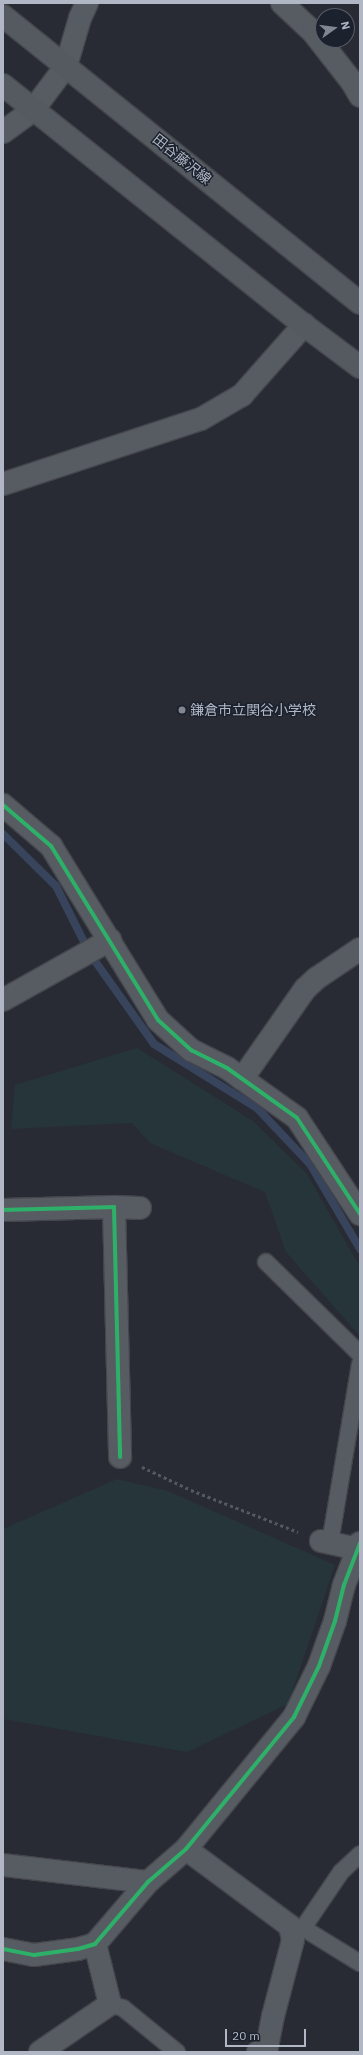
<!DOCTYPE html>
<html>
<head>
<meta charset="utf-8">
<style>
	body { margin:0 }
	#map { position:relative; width:363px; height:2055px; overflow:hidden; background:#282b33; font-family:"IBM Plex Sans","Noto Sans JP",sans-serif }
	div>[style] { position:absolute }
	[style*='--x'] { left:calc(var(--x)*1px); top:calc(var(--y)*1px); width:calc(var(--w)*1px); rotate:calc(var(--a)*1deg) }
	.green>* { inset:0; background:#263539 }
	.stream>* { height:8px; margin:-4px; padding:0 4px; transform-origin:4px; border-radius:4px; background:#37445c }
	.path>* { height:2.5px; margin-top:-1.25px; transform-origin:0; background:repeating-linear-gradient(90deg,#54595f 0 3px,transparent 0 6px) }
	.roads { filter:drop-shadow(1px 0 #44464c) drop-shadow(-1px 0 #44464c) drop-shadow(0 1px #44464c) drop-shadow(0 -1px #44464c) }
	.lane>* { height:16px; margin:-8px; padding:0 8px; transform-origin:8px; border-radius:8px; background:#575b62 }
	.street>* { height:22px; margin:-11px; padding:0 11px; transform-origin:11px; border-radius:11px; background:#575b62 }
	.secondary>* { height:22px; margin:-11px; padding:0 11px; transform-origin:11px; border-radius:11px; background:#555960 }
	.cycleway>* { height:4px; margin:-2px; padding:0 2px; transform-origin:2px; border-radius:2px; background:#2db169 }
	.dots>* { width:11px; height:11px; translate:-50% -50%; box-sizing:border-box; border:2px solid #1c222d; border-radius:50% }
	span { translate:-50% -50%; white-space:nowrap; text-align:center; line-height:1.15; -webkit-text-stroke:3px #1c222d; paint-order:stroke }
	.street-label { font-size:14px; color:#b1b7c5 }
	.poi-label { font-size:14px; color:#b1b7c5 }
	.left { translate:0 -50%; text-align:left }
	.frame { position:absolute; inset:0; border:4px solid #b1b7c5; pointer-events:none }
	.north { position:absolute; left:315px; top:8px; width:40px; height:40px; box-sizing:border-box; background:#1c222d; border:1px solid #585e6a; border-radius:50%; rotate:76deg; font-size:11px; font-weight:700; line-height:16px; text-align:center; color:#b1b7c5 }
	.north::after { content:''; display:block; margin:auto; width:14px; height:18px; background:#818692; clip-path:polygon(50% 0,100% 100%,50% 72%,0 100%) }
	.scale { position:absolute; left:225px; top:2029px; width:81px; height:18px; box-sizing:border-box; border:2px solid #b1b7c5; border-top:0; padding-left:5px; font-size:12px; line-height:14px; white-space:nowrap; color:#b1b7c5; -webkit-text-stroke:3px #1c222d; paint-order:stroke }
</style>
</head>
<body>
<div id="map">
	<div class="green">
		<div style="clip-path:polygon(137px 1048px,253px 1121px,307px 1174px,360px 1267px,360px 1336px,286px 1252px,265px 1192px,150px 1143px,132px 1123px,11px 1129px,15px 1085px)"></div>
		<div style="clip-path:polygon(117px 1479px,168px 1491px,335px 1565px,288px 1704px,187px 1752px,3px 1719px,3px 1529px)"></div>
	</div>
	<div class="stream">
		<div style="--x:3;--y:834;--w:74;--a:44.5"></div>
		<div style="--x:56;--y:886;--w:76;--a:63.4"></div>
		<div style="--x:90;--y:954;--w:110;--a:54.6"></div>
		<div style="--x:154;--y:1044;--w:121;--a:31.9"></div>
		<div style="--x:257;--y:1108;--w:77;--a:46.6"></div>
		<div style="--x:310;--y:1164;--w:99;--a:59.5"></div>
	</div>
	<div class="path">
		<div style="--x:142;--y:1467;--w:54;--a:25.1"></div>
		<div style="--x:191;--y:1490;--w:115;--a:21.4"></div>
	</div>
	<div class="roads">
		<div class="lane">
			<div style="--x:266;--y:1262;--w:132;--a:44.4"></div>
			<div style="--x:330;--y:1543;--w:182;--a:-80.5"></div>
			<div style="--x:290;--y:1926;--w:13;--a:9"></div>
			<div style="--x:303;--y:1928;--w:68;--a:-55.8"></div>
			<div style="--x:341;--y:1872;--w:26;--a:-43"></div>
			<div style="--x:292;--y:1926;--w:11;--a:10"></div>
			<div style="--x:303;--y:1928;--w:67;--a:31.6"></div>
			<div style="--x:110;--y:2004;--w:14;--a:17"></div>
			<div style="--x:123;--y:2008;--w:70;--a:39.2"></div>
		</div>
		<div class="street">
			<div style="--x:282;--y:3;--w:42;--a:43.1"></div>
			<div style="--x:313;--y:32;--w:63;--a:52"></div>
			<div style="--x:352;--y:82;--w:16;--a:60"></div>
			<div style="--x:3;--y:132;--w:37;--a:-36"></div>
			<div style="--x:33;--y:110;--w:55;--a:-53.1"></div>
			<div style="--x:66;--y:66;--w:50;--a:-73.7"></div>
			<div style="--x:80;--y:18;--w:17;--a:-65"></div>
			<div style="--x:3;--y:484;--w:208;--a:-18.2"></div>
			<div style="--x:201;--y:419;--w:48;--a:-30.3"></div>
			<div style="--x:242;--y:395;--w:94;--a:-48.5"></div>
			<div style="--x:3;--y:805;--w:63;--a:40.5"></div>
			<div style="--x:51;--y:846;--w:204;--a:58.4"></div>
			<div style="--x:158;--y:1020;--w:45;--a:42.3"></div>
			<div style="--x:191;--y:1050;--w:40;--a:26.6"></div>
			<div style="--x:227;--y:1068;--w:86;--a:35.5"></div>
			<div style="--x:297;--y:1118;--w:115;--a:56.7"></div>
			<div style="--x:3;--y:1000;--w:123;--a:-29.3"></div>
			<div style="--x:242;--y:1079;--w:110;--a:-55"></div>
			<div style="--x:305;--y:989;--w:16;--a:-43"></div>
			<div style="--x:317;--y:978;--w:52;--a:-34"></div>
			<div style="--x:114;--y:1207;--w:26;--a:2"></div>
			<div style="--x:3;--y:1210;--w:111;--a:-1.5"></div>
			<div style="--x:114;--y:1207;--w:250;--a:88.6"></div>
			<div style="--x:321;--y:1541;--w:38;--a:12"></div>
			<div style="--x:186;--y:1849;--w:129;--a:36.5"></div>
			<div style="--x:290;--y:1926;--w:14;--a:78"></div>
			<div style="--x:293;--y:1940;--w:79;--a:104.7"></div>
			<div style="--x:273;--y:2016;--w:31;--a:101"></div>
			<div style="--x:267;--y:2046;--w:11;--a:146"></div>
			<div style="--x:3;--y:1865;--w:146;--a:6.7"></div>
			<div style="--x:3;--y:1949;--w:32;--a:11"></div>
			<div style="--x:34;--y:1955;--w:44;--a:-7.8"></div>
			<div style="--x:78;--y:1949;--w:18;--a:-16"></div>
			<div style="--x:95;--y:1944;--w:82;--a:-49.5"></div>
			<div style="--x:148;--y:1882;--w:50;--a:-41"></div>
			<div style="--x:186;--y:1849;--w:171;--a:-50.7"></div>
			<div style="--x:294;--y:1717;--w:57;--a:-63.9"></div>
			<div style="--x:319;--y:1666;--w:48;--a:-70.4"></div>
			<div style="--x:335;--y:1621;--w:37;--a:-76"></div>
			<div style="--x:344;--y:1585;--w:45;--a:-69.1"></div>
			<div style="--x:40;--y:2052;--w:85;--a:-34.4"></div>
			<div style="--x:110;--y:2004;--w:62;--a:-104"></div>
		</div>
		<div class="secondary">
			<div style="--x:3;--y:16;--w:458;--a:38.8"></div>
			<div style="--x:3;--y:85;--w:385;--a:38.6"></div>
			<div style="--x:304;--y:325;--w:70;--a:36.9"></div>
		</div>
	</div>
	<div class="cycleway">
		<div style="--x:3;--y:805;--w:63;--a:40.5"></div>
		<div style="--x:51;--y:846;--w:204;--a:58.4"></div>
		<div style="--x:158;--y:1020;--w:45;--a:42.3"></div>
		<div style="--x:191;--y:1050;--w:40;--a:26.6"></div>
		<div style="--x:227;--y:1068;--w:86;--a:35.5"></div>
		<div style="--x:297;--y:1118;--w:115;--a:56.7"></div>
		<div style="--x:3;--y:1210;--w:111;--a:-1.5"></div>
		<div style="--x:114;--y:1207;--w:250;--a:88.6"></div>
		<div style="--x:3;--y:1949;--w:32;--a:11"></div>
		<div style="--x:34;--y:1955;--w:44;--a:-7.8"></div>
		<div style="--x:78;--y:1949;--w:18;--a:-16"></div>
		<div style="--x:95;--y:1944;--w:82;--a:-49.5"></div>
		<div style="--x:148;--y:1882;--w:50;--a:-41"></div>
		<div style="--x:186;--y:1849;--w:171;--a:-50.7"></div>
		<div style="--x:294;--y:1717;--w:57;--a:-63.9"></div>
		<div style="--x:319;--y:1666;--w:48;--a:-70.4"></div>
		<div style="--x:335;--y:1621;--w:37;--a:-76"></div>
		<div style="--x:344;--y:1585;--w:45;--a:-69.1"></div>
	</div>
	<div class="dots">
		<div style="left:182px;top:710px;background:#818692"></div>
	</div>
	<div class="street-label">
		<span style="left:182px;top:159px;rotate:39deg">田谷藤沢線</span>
	</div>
	<div class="poi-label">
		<span class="left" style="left:190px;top:710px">鎌倉市立関谷小学校</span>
	</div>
	<div class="frame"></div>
	<div class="north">N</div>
	<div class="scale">20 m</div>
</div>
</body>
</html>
